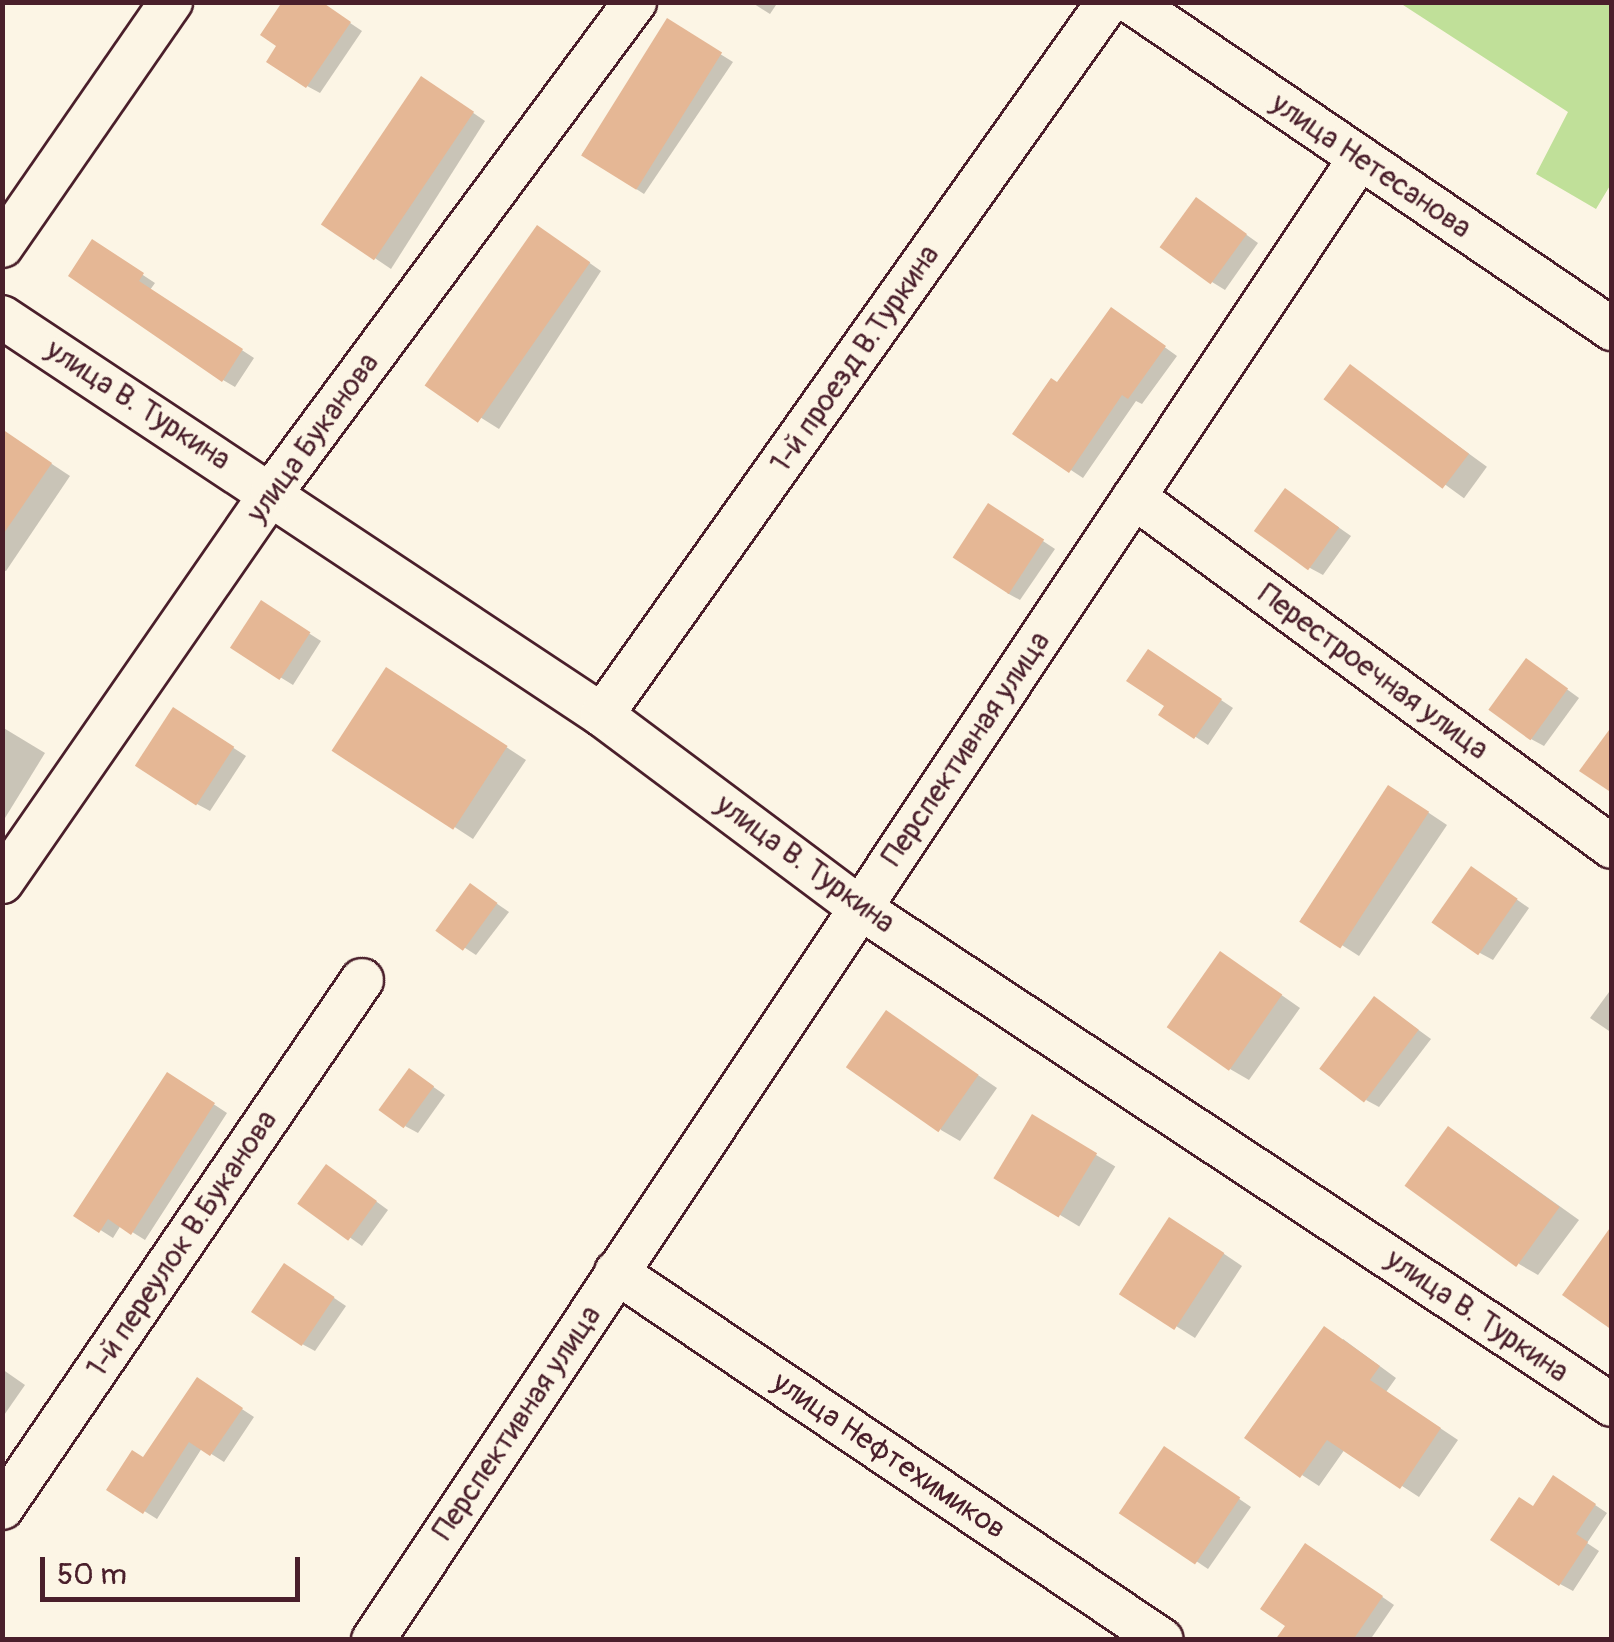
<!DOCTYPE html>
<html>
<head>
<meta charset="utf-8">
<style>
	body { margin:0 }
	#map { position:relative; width:1614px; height:1642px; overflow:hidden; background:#fcf5e5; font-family:Pangolin,sans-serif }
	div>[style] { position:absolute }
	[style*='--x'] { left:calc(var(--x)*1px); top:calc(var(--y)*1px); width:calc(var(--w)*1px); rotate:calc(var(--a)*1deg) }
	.green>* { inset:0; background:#c0e099 }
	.shadow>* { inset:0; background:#0003; transform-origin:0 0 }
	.building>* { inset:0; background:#e5b795; transform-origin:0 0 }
	.roads { filter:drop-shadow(2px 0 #4a1f2b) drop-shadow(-2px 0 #4a1f2b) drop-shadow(0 2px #4a1f2b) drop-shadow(0 -2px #4a1f2b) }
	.minor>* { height:42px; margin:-21px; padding:0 21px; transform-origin:21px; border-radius:21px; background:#fcf5e5 }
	span { translate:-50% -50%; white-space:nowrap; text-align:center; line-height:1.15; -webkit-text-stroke:8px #fcf5e5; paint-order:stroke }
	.street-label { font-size:30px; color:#4a1f2b }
	.frame { position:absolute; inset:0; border:5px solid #4a1f2b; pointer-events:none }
	.scale { position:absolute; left:40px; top:1557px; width:260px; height:45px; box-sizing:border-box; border:5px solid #4a1f2b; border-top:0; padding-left:12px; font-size:30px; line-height:35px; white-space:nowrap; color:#4a1f2b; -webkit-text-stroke:8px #fcf5e5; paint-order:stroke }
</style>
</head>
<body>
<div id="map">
	<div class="green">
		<div style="clip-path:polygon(1400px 3px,1611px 3px,1611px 184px,1596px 209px,1536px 174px,1568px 112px)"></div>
	</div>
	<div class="shadow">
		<div style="clip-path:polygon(319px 2px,362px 31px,320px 93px,307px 86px,280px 45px)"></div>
		<div style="clip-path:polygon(751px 2px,778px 2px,770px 14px)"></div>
		<div style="clip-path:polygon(680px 29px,733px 62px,644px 194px,582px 154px)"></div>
		<div style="clip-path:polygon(434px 86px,485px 121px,391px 269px,326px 225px)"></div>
		<div style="clip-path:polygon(1209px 208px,1258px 243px,1225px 290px,1212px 282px)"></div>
		<div style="clip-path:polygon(550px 235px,601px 271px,499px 429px,432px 387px)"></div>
		<div style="clip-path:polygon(105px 250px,155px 283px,150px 290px,254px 358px,235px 387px,223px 380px)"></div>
		<div style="clip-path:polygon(1124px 318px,1177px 356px,1142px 404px,1136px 401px,1083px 478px,1015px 433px)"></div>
		<div style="left:1351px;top:368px;width:168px;height:39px;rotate:36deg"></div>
		<div style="clip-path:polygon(2px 431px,70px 476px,6px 571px,2px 570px)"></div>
		<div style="clip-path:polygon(1298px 499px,1351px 536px,1323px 575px,1310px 568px)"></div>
		<div style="clip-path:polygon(1002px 514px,1055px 549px,1020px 600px,1007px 593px)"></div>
		<div style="clip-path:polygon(274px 611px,321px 641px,293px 685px,233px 648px)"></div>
		<div style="clip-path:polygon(1161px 660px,1233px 708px,1208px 745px,1161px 714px,1167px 705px)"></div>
		<div style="clip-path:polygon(1539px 669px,1579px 698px,1544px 746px,1531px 739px)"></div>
		<div style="clip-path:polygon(406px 681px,526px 760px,473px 839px,335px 749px)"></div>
		<div style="clip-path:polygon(187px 718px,246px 756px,210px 811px,197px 804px)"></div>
		<div style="clip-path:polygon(2px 727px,45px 753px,5px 818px,2px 817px)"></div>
		<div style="clip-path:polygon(1408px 799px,1447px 825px,1359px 956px,1301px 919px)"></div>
		<div style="clip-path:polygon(1485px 877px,1529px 908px,1493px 960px,1480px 953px)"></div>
		<div style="clip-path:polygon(483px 894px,509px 912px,476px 955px,439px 931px)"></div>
		<div style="clip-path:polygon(1240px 966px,1300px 1008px,1249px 1080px,1230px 1069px)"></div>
		<div style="clip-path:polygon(1612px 988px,1612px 1033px,1590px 1018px)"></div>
		<div style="clip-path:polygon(1387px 1007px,1431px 1039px,1379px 1107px,1366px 1100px)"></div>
		<div style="clip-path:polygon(887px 1013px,997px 1088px,960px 1141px,941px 1130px)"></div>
		<div style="clip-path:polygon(422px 1079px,445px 1095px,418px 1133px,405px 1126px)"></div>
		<div style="clip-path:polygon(180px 1082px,227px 1113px,145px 1240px,121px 1225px,113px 1238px,77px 1215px)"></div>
		<div style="left:1033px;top:1117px;width:96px;height:70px;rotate:31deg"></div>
		<div style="clip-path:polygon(1468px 1141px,1579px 1220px,1538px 1275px,1519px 1264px)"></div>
		<div style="clip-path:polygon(340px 1175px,388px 1210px,362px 1246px,301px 1203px)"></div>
		<div style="clip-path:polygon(1190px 1231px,1242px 1266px,1195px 1338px,1122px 1292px)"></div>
		<div style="clip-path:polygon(297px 1273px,346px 1306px,315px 1351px,302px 1344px)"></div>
		<div style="clip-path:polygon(1343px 1339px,1396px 1378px,1386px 1392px,1458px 1440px,1419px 1497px,1345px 1449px,1319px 1486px,1302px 1475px)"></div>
		<div style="clip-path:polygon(2px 1369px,25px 1385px,2px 1418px)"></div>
		<div style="clip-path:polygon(210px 1388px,254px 1417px,224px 1462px,202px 1448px,157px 1519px,109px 1489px,144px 1460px)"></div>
		<div style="clip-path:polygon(1178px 1457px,1251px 1507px,1208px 1569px,1123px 1512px)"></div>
		<div style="clip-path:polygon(1567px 1486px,1607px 1513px,1587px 1543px,1599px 1551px,1573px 1591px,1560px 1584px,1533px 1507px)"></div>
		<div style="clip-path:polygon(1319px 1553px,1394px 1605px,1370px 1640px,1279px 1640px)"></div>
	</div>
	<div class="building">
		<div style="clip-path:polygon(282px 2px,322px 2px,351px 22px,306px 88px,266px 62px,276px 46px,260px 35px)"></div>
		<div style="left:667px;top:18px;width:65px;height:162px;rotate:32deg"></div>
		<div style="left:421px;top:76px;width:64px;height:179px;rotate:34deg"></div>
		<div style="left:1196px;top:197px;width:63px;height:62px;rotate:36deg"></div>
		<div style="left:537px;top:225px;width:65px;height:196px;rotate:35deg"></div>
		<div style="clip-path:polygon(92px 239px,144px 273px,139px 281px,243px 349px,222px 382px,68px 276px)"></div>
		<div style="clip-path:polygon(1111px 307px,1166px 346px,1128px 399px,1122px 395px,1069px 473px,1012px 434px,1051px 378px,1057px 382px)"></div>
		<div style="left:1350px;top:364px;width:149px;height:44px;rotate:37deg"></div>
		<div style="clip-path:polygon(2px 429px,52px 463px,2px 536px)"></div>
		<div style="left:1285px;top:488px;width:67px;height:53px;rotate:36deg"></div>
		<div style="left:988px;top:503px;width:67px;height:65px;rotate:33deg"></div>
		<div style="left:261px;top:600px;width:59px;height:57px;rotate:33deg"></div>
		<div style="clip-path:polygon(1148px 649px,1222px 699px,1194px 739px,1158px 715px,1164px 706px,1126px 681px)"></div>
		<div style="left:1526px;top:658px;width:52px;height:64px;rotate:36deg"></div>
		<div style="left:386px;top:667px;width:145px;height:100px;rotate:33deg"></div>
		<div style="left:173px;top:707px;width:73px;height:70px;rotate:33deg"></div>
		<div style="clip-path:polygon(1612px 726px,1612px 793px,1579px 771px)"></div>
		<div style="left:1388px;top:785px;width:49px;height:163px;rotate:33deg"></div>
		<div style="left:1471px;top:866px;width:57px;height:69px;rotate:35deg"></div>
		<div style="left:470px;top:883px;width:34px;height:59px;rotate:36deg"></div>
		<div style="left:1220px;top:951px;width:76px;height:93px;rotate:35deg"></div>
		<div style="left:1374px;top:996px;width:56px;height:91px;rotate:37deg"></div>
		<div style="left:886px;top:1010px;width:113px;height:70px;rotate:35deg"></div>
		<div style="left:409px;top:1068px;width:31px;height:52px;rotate:36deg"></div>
		<div style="clip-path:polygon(167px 1072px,215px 1103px,131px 1235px,108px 1219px,99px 1233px,73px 1216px)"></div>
		<div style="left:1032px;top:1114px;width:76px;height:75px;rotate:31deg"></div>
		<div style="left:1448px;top:1126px;width:138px;height:74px;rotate:36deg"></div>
		<div style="left:326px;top:1164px;width:63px;height:49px;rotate:36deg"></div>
		<div style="left:1169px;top:1217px;width:66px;height:92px;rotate:33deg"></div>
		<div style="clip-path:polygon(1612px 1225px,1612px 1330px,1562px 1295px)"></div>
		<div style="left:284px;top:1263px;width:61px;height:59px;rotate:34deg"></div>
		<div style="clip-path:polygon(1324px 1326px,1380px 1366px,1370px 1380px,1441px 1428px,1400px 1489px,1327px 1440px,1300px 1478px,1244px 1438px)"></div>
		<div style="clip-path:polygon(197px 1377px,243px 1408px,210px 1456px,189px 1442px,143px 1514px,106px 1490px,132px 1450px,143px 1457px)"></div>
		<div style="left:1164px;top:1446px;width:92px;height:81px;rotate:34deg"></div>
		<div style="clip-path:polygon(1553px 1475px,1596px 1504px,1576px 1534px,1588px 1542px,1559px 1586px,1490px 1540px,1519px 1497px,1533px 1506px)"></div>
		<div style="clip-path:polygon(1305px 1543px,1383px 1596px,1353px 1640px,1275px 1640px,1285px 1626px,1260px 1609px)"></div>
	</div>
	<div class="roads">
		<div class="minor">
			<div style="--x:1131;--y:2;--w:582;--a:34.21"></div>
			<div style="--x:2;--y:246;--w:297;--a:-55.3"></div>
			<div style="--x:2;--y:317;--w:720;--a:33.56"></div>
			<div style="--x:602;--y:715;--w:322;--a:36.8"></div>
			<div style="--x:860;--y:908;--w:901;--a:33.46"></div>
			<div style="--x:1134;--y:497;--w:592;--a:36.21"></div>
			<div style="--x:602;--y:715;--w:874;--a:-54.64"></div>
			<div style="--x:2;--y:882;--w:474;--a:-55.3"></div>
			<div style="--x:272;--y:492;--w:610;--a:-53.47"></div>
			<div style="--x:616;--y:1272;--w:658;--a:33.98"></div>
			<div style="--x:2;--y:1508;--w:639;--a:-55.71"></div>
			<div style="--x:373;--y:1640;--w:1781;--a:-56.34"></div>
		</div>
	</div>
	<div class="street-label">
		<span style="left:1371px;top:166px;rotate:34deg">улица Нетесанова</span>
		<span style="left:855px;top:359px;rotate:-55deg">1-й проезд В.Туркина</span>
		<span style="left:138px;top:405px;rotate:33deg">улица В. Туркина</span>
		<span style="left:313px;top:438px;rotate:-54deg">улица Буканова</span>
		<span style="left:1373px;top:672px;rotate:36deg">Перестроечная улица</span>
		<span style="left:966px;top:749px;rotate:-56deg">Перспективная улица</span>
		<span style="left:805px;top:864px;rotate:36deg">улица В. Туркина</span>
		<span style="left:182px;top:1244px;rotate:-56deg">1-й переулок В.Буканова</span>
		<span style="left:1477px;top:1316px;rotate:34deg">улица В. Туркина</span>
		<span style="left:517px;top:1423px;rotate:-56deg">Перспективная улица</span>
		<span style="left:889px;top:1456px;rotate:34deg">улица Нефтехимиков</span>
	</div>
	<div class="frame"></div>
	<div class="scale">50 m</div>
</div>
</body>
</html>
